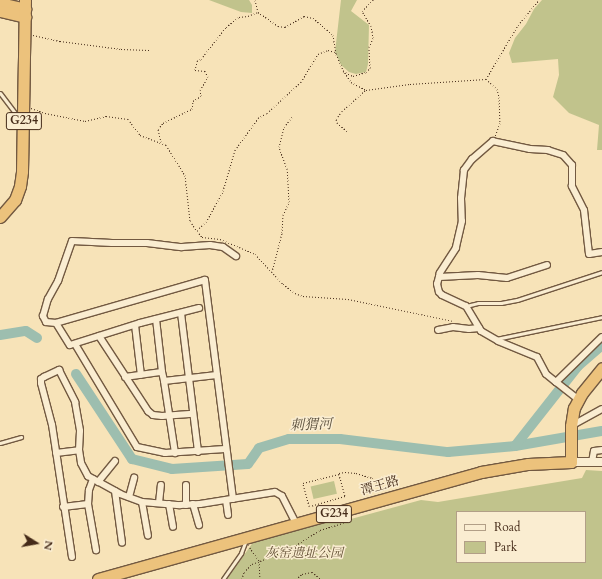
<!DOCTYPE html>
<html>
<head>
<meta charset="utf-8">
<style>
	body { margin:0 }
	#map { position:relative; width:602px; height:579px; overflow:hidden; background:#f7e3b8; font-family:Cardo,"Noto Serif SC",serif }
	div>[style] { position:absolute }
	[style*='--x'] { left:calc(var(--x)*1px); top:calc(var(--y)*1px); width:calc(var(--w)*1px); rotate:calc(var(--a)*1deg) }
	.green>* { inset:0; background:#c1c38c; transform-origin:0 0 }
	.river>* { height:10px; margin:-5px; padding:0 5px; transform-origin:5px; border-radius:5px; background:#9dbeaf }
	.path>* { height:1px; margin-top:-0.5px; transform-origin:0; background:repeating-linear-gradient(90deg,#452b19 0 1px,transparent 0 3px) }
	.roads { filter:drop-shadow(1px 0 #725941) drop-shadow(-1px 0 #725941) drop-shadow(0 1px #725941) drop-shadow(0 -1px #725941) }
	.lane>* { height:3px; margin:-1.5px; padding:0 1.5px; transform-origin:1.5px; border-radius:1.5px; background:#faedd1 }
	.street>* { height:6px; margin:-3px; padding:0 3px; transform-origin:3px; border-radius:3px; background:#faedd1 }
	.secondary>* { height:8px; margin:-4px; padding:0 4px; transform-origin:4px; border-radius:4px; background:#faedd1 }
	.highway>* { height:11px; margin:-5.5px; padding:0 5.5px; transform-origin:5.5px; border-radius:5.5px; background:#ecc27c }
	span { translate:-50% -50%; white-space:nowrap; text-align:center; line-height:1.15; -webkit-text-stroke:3px #faedd1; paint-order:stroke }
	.shield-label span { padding:1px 3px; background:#faedd1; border:1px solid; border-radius:3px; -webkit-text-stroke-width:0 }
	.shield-label { font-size:12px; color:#452b19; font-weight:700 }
	.street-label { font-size:13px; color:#452b19 }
	.park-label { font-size:13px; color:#645136; font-style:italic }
	.water-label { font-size:14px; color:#5b503e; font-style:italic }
	.legend { position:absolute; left:456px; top:511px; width:130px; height:52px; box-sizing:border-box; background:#faedd1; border:1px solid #b29f87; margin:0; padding:5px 7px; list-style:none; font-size:12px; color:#452b19 }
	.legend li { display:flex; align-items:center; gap:8px; height:20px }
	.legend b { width:20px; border:1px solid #b29f87 }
	.north { position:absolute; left:16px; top:523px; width:40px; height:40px; -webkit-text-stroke:3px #faedd1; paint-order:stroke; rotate:101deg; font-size:11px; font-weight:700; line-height:16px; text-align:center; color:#452b19 }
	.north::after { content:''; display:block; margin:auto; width:14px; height:18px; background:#452b19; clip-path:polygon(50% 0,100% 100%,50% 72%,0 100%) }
</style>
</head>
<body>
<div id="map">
	<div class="green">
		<div style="clip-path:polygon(209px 0,249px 0,252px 5px,252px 13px,241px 12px)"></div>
		<div style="clip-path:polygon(341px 0,357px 0,351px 11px,369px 25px,368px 64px,366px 72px,356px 74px,349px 72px,341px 65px,335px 52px)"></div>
		<div style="clip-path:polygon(542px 0,602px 0,602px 150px,597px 150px,599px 125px,569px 113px,553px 97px,559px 75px,558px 59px,512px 63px,509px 53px,515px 38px,526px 24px,534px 9px)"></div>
		<div style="clip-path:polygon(evenodd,586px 470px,602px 471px,602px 579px,227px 579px,254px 541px,353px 512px,351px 519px,421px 500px,438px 502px,582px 478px,586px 470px,457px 512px,585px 512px,585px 562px,457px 562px,457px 512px)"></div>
		<div style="left:334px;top:481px;width:13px;height:24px;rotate:77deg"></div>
	</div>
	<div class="river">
		<div style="--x:0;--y:335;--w:26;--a:-9"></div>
		<div style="--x:26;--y:331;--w:13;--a:32"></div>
		<div style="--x:76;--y:374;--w:102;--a:56.6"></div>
		<div style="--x:132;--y:459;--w:41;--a:14"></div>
		<div style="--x:172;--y:469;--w:76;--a:-3.8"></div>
		<div style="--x:248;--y:464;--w:19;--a:-55"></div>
		<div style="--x:259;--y:448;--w:31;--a:-17"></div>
		<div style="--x:289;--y:439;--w:51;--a:0"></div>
		<div style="--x:340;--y:439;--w:109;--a:6.9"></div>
		<div style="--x:448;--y:452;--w:67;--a:-5.1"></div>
		<div style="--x:515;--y:446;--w:88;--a:-9.8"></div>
		<div style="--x:515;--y:446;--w:102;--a:-51.8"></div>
		<div style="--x:578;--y:366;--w:32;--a:-41"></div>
	</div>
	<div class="path">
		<div style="--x:255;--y:0;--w:12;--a:76"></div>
		<div style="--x:258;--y:12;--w:24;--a:35"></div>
		<div style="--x:278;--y:26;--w:7;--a:8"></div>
		<div style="--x:285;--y:27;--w:22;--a:-30"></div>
		<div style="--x:304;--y:16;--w:9;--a:13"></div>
		<div style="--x:313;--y:18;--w:26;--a:40"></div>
		<div style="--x:333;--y:35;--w:19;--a:81"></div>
		<div style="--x:336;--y:54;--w:17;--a:66"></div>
		<div style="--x:343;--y:70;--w:14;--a:56"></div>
		<div style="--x:351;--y:82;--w:17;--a:28"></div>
		<div style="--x:366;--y:90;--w:44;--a:-7.8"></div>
		<div style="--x:410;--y:84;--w:76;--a:-3.8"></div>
		<div style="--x:486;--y:79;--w:15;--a:42"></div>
		<div style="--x:497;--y:89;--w:8;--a:76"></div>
		<div style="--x:499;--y:97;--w:26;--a:88"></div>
		<div style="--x:500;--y:123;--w:14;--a:111"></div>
		<div style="--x:33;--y:35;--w:28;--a:13"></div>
		<div style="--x:60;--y:41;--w:62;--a:7.5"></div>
		<div style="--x:121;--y:49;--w:28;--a:2"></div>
		<div style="--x:343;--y:71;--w:11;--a:27"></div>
		<div style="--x:353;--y:76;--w:14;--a:-17"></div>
		<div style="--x:366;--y:72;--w:6;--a:-45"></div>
		<div style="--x:370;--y:68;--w:21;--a:-93"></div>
		<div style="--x:369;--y:47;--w:10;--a:-66"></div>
		<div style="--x:373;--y:38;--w:12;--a:-99"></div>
		<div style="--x:371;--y:26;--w:17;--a:-121"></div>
		<div style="--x:362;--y:11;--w:16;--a:-45"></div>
		<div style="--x:486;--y:79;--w:63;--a:-59.3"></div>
		<div style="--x:518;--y:25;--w:33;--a:-50"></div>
		<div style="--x:31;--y:108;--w:15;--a:20"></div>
		<div style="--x:45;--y:113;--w:41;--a:11.3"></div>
		<div style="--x:85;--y:121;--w:22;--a:-13"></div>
		<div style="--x:106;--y:116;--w:22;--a:8"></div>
		<div style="--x:128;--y:119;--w:20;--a:53"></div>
		<div style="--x:140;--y:135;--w:28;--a:21"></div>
		<div style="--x:166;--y:145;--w:36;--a:58"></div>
		<div style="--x:185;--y:175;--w:46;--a:83.8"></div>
		<div style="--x:190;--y:221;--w:12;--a:55"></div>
		<div style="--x:197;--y:231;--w:8;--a:50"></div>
		<div style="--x:202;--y:237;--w:18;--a:6"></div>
		<div style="--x:220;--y:239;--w:38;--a:23"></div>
		<div style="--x:255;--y:254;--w:41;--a:47"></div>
		<div style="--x:283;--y:284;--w:15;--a:37"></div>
		<div style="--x:295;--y:293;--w:9;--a:21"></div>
		<div style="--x:303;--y:296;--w:45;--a:3.8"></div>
		<div style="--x:348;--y:299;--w:107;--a:11.8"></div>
		<div style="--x:347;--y:131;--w:13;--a:-141"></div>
		<div style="--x:337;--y:123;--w:4;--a:-104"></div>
		<div style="--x:336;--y:119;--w:10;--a:-53"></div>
		<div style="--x:342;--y:111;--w:31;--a:-42"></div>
		<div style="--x:161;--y:142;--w:13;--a:-103"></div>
		<div style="--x:158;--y:129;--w:8;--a:-50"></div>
		<div style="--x:163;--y:123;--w:32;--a:-26"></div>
		<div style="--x:192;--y:109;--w:8;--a:-83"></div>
		<div style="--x:193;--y:101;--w:9;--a:-32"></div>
		<div style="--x:201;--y:96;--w:6;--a:-99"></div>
		<div style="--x:200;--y:90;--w:15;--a:-58"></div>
		<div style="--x:208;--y:77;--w:7;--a:-117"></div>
		<div style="--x:205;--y:71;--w:10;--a:-174"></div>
		<div style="--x:195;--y:70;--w:9;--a:-77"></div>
		<div style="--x:197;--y:61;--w:4;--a:-27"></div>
		<div style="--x:201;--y:59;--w:41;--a:-52"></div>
		<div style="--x:226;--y:27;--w:16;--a:-38"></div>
		<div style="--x:239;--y:17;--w:9;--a:-6"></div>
		<div style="--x:248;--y:16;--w:11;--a:-22"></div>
		<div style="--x:197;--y:230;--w:12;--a:-42"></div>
		<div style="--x:206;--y:222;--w:35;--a:-61"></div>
		<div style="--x:223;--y:191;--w:43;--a:-73.7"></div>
		<div style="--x:235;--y:150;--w:39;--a:-54"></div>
		<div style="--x:258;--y:118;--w:10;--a:-29"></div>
		<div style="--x:267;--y:113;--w:46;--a:-42.4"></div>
		<div style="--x:301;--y:82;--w:33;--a:-59"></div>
		<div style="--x:318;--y:54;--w:11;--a:-22"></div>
		<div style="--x:328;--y:50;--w:7;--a:16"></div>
		<div style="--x:272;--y:272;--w:40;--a:-75.6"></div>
		<div style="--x:282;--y:233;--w:18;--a:-87"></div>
		<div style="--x:283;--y:215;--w:14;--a:-65"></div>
		<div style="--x:289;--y:202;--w:33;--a:-93"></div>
		<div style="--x:287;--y:169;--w:23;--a:-110"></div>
		<div style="--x:279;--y:147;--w:21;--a:-76"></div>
		<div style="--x:284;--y:127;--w:13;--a:-51"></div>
		<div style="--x:339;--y:473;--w:6;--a:-9"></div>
		<div style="--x:345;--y:472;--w:11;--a:5"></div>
		<div style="--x:356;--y:473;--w:17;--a:17"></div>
		<div style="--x:372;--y:478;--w:13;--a:42"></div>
		<div style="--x:382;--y:487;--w:4;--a:76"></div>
		<div style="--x:339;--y:474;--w:23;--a:75"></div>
		<div style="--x:345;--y:496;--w:37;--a:164"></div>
		<div style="--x:309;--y:506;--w:24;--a:-105"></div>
		<div style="--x:303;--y:483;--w:37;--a:-14"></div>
		<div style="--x:248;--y:545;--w:19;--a:55"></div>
		<div style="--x:259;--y:561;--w:18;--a:87"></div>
		<div style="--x:242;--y:579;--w:7;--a:-74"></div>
		<div style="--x:244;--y:572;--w:11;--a:-45"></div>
		<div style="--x:252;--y:564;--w:39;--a:-21"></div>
		<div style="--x:288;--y:550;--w:38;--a:-32"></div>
		<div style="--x:320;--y:530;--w:24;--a:-17"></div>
		<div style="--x:343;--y:523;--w:5;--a:-53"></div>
		<div style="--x:296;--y:579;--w:8;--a:-40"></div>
		<div style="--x:302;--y:574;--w:10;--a:-11"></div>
		<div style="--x:312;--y:572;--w:11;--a:38"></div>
	</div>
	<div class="roads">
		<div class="lane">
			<div style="--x:0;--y:93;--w:25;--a:53"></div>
			<div style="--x:15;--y:113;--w:5;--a:11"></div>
			<div style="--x:466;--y:306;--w:12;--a:-14"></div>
			<div style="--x:478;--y:303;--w:23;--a:0"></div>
			<div style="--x:501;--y:303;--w:16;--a:-11"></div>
			<div style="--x:517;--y:300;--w:89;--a:-18.2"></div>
			<div style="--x:496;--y:339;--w:108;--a:-11.7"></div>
			<div style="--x:0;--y:443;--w:22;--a:-16"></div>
			<div style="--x:223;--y:579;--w:32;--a:-55"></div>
			<div style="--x:241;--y:553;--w:14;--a:-69"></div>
		</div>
		<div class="street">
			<div style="--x:602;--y:252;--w:13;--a:171"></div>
			<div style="--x:589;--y:254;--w:44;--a:-96.5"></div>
			<div style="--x:584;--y:210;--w:27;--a:-117"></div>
			<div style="--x:572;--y:186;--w:21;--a:-90"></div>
			<div style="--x:572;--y:165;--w:13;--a:-132"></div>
			<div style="--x:563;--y:155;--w:16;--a:-162"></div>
			<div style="--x:548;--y:150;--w:18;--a:-177"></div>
			<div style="--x:530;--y:149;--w:38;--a:-168"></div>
			<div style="--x:493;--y:141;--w:28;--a:139"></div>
			<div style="--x:472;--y:159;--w:14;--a:126"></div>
			<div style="--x:464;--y:170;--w:28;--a:96"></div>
			<div style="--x:461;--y:198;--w:23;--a:88"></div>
			<div style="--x:462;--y:221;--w:28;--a:103"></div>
			<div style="--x:456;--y:248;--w:30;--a:123"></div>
			<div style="--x:440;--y:273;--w:11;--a:105"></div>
			<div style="--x:437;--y:284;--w:8;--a:76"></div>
			<div style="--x:439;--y:292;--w:4;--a:45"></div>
			<div style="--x:442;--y:295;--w:26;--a:25"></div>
			<div style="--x:466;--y:306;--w:29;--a:59"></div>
			<div style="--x:481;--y:331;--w:20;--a:30"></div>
			<div style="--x:498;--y:341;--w:42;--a:22.3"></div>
			<div style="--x:537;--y:357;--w:19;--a:62"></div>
			<div style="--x:546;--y:374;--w:13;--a:39"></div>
			<div style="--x:556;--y:382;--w:64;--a:-44.4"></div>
			<div style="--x:439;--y:277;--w:39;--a:-3"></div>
			<div style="--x:478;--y:275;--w:29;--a:6"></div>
			<div style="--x:507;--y:278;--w:42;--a:-18"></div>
			<div style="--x:181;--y:313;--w:140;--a:83"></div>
			<div style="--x:156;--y:319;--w:53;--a:83.5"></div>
			<div style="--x:56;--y:323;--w:26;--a:58"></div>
			<div style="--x:70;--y:345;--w:73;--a:-17.4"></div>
			<div style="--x:140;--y:323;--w:61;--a:-14.3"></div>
			<div style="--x:135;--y:325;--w:50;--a:83.2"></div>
			<div style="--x:438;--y:330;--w:15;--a:-11"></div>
			<div style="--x:453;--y:327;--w:16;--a:7"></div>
			<div style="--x:469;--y:329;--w:10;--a:-6"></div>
			<div style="--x:99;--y:336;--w:90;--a:56.8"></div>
			<div style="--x:148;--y:411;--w:6;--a:39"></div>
			<div style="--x:153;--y:415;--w:9;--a:6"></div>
			<div style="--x:162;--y:416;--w:31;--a:-4"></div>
			<div style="--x:75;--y:344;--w:120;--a:59"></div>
			<div style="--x:137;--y:447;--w:29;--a:12"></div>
			<div style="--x:165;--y:453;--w:60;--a:-3.8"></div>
			<div style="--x:125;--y:377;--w:37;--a:-8"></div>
			<div style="--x:162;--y:372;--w:9;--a:77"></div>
			<div style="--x:164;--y:381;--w:53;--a:-6.5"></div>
			<div style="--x:164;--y:381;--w:73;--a:81.3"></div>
			<div style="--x:556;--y:382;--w:29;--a:38"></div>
			<div style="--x:571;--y:426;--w:35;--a:-29"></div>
			<div style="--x:56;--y:453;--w:23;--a:-7"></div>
			<div style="--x:592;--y:462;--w:11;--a:-80"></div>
			<div style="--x:594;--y:451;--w:8;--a:-7"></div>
			<div style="--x:93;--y:479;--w:12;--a:110"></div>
			<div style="--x:89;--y:490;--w:14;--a:94"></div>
			<div style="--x:88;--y:504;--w:47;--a:80.1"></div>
			<div style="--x:98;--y:482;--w:27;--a:-51"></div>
			<div style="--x:186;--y:485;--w:20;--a:90"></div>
			<div style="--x:115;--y:491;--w:52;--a:82.3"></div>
			<div style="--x:129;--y:497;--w:20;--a:-75"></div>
			<div style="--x:233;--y:499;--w:221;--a:-97.3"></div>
			<div style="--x:205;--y:280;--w:155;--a:163.9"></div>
			<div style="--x:56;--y:323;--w:10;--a:-174"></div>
			<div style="--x:46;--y:322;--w:7;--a:-117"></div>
			<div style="--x:43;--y:316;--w:18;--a:-74"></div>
			<div style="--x:48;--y:299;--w:21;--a:-61"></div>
			<div style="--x:58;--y:281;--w:42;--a:-70.7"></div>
			<div style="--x:72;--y:241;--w:40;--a:2.9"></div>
			<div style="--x:112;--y:243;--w:35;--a:0"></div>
			<div style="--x:147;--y:243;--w:35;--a:7"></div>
			<div style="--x:182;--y:247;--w:28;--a:-4"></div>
			<div style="--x:210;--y:245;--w:13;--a:9"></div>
			<div style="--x:223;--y:247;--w:16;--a:35"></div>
			<div style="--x:226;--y:500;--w:15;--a:82"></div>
			<div style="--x:142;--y:502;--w:34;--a:80"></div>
			<div style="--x:159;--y:503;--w:18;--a:-84"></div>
			<div style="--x:169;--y:504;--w:23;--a:80"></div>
			<div style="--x:193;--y:504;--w:22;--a:74"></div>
			<div style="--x:63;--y:507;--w:25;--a:-7"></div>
			<div style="--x:72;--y:557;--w:134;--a:-98.6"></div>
			<div style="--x:52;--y:425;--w:43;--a:-104.7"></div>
			<div style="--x:41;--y:383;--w:4;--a:-90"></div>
			<div style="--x:41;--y:379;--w:4;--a:-34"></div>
			<div style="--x:44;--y:377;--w:17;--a:-25"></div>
			<div style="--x:59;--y:370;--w:36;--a:63"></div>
			<div style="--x:75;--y:402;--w:29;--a:80"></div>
			<div style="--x:80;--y:431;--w:19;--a:93"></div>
			<div style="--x:79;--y:450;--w:13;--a:81"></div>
			<div style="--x:81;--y:463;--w:15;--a:62"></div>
			<div style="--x:88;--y:476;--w:37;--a:29"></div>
			<div style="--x:120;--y:494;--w:23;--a:20"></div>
			<div style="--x:142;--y:502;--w:38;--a:5"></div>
			<div style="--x:180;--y:505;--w:20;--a:-3"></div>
			<div style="--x:200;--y:504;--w:76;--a:-9.1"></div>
			<div style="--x:275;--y:492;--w:8;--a:30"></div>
			<div style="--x:282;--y:496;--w:31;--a:63"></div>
		</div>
		<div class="secondary">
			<div style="--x:571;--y:462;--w:31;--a:0"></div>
		</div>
		<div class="highway">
			<div style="--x:0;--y:3;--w:26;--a:13"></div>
			<div style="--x:0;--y:11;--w:26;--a:13"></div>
			<div style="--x:0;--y:217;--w:23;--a:-49"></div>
			<div style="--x:15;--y:200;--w:15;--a:-70"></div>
			<div style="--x:20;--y:186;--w:15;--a:-82"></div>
			<div style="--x:22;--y:171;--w:171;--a:-89"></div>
			<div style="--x:98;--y:579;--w:398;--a:-15.6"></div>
			<div style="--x:481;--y:472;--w:48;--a:-9.7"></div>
			<div style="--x:528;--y:464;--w:43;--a:-2.7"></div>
			<div style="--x:571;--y:462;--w:36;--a:-90"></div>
			<div style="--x:571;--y:426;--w:18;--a:-81"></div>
			<div style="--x:574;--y:408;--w:17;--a:-62"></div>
			<div style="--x:582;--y:393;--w:32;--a:-51"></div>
		</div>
	</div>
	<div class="shield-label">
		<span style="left:24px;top:121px">G234</span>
		<span style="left:334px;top:514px">G234</span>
	</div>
	<div class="street-label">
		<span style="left:380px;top:486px;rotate:-16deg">潭王路</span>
	</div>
	<div class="park-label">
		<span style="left:304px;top:553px">灰窑遗址公园</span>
	</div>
	<div class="water-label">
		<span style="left:311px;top:425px;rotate:-2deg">刺猬河</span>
	</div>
	<ul class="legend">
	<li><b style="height:5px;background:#faedd1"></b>Road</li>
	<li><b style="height:11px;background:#c1c38c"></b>Park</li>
	</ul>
	<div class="north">N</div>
</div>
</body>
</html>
